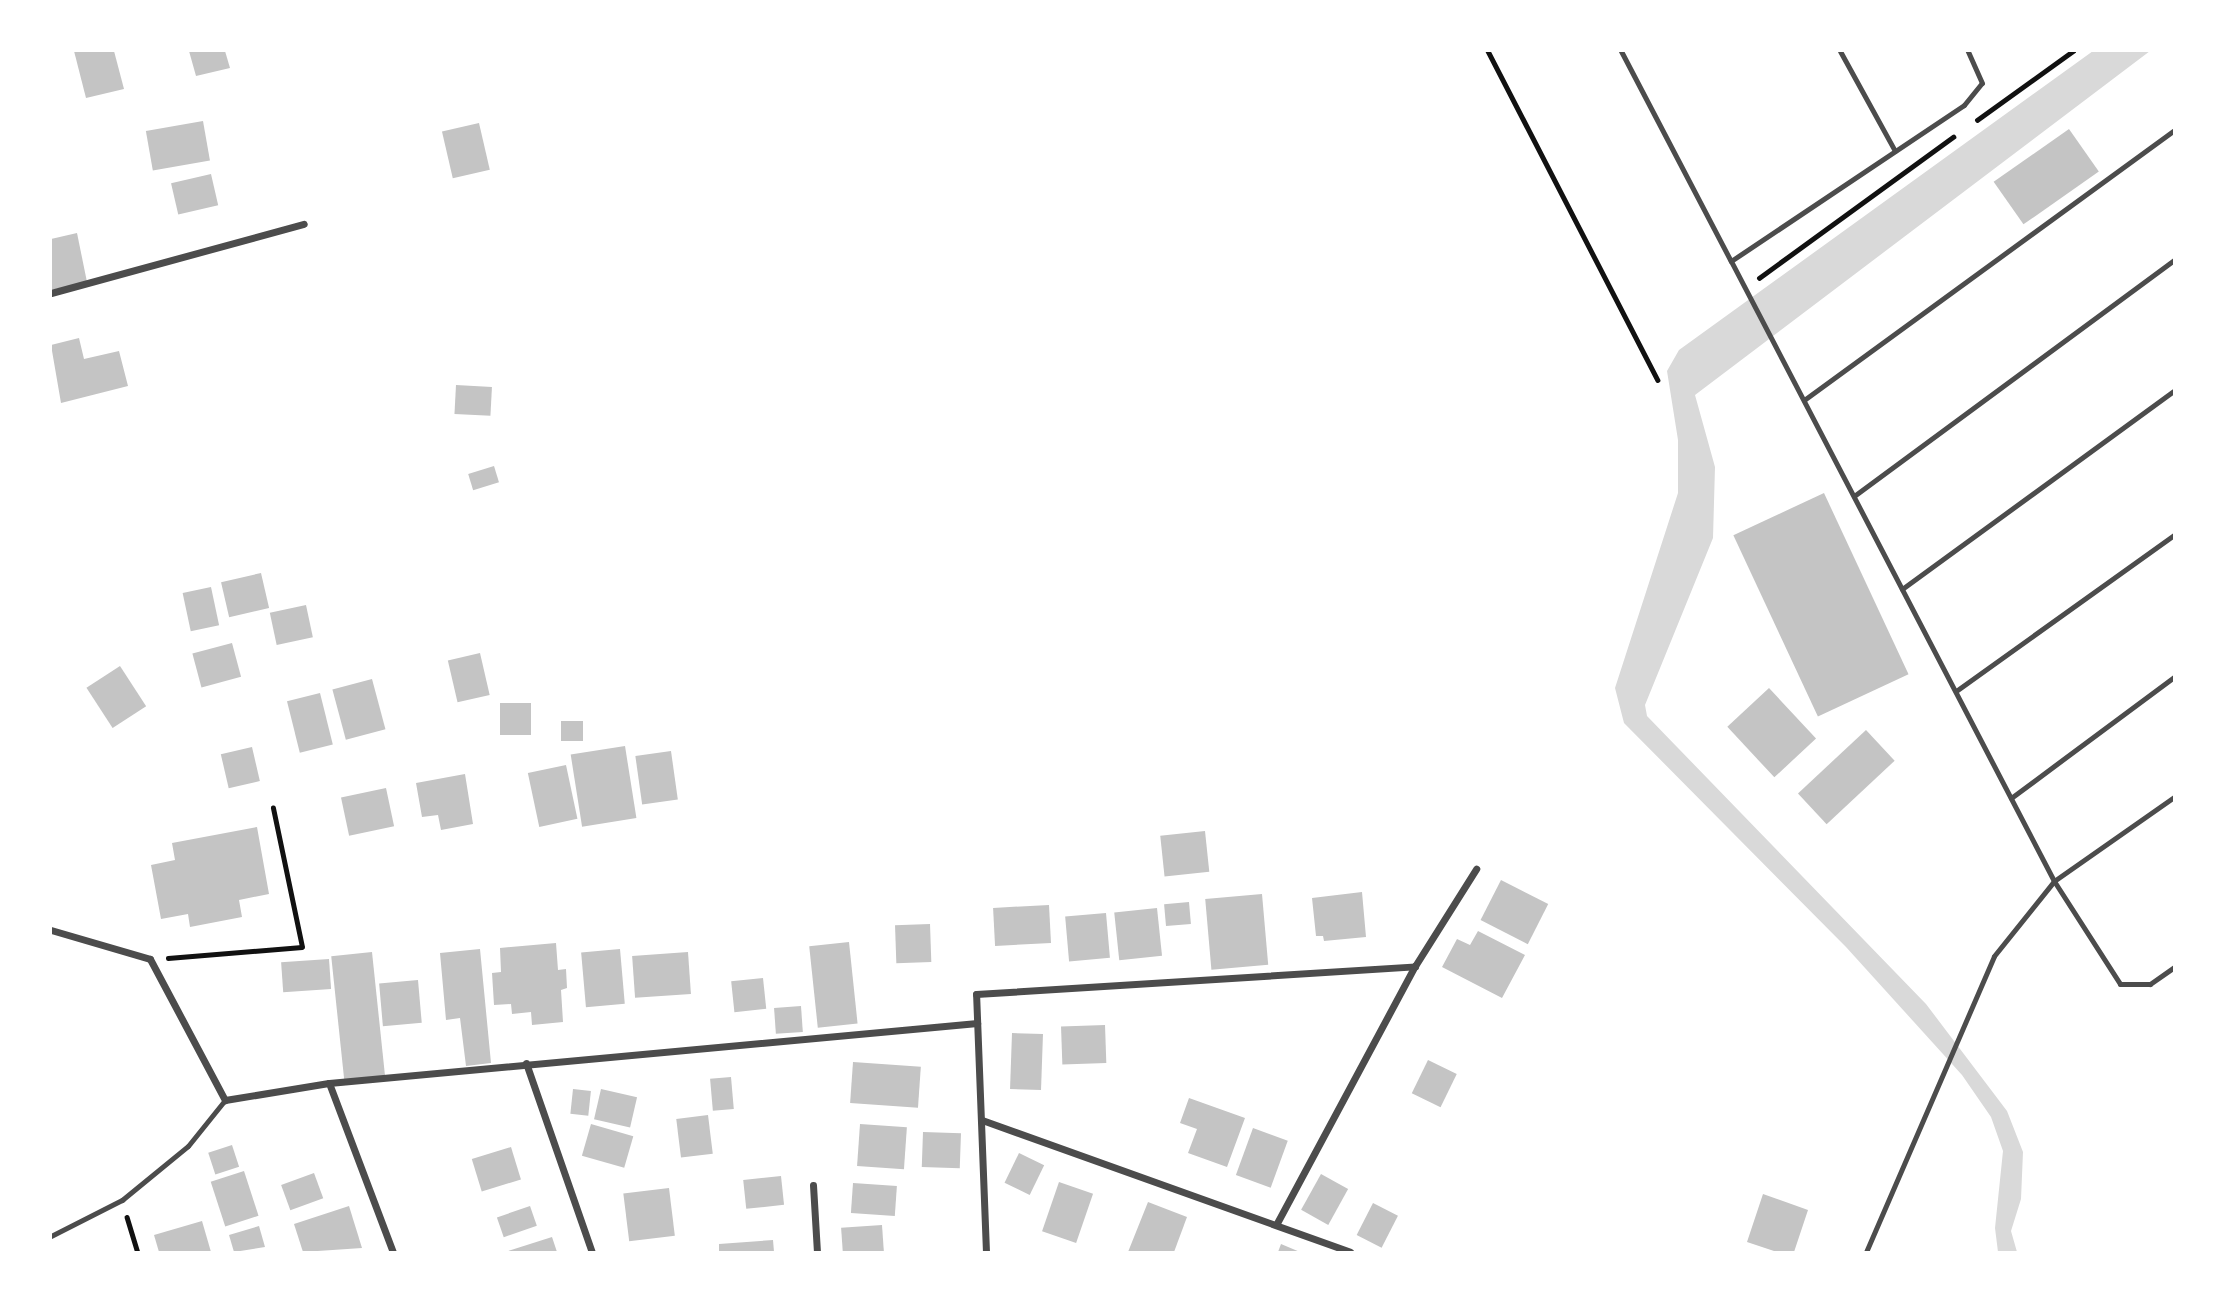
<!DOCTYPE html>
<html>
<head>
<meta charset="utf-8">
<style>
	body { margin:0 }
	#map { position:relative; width:2225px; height:1303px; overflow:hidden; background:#fff; font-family:Montserrat,sans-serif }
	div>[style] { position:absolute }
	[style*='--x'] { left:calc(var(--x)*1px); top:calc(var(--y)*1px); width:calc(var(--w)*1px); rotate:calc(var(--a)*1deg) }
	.water>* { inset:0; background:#d9d9d9 }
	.building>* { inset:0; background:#c4c4c4; transform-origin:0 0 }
	.path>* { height:4.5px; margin:-2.25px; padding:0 2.25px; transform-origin:2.25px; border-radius:2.25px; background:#111 }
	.service>* { height:5px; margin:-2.5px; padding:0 2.5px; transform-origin:2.5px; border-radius:2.5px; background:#4c4c4c }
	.minor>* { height:7px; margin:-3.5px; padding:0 3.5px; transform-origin:3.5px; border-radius:3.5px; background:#4c4c4c }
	span { translate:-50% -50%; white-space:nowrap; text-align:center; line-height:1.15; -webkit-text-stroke:7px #fff; paint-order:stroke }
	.frame { position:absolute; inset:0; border:52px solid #fff; pointer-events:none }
</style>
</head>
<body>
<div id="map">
	<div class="water">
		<div style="clip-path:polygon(2093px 51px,2150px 51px,1695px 395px,1715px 467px,1713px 538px,1645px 705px,1647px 716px,1926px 1004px,2007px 1111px,2023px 1152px,2021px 1199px,2011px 1231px,2017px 1252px,1998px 1252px,1995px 1228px,2003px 1151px,1991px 1117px,1962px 1075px,1846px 947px,1624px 723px,1615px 688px,1678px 493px,1678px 440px,1667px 371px,1679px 350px)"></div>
	</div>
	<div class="building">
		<div style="clip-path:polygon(74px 51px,114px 51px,124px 89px,86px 98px)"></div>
		<div style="clip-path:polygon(189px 51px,225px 51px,230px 68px,196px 76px)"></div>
		<div style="left:203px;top:121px;width:40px;height:58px;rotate:80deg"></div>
		<div style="left:479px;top:123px;width:48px;height:38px;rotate:77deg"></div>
		<div style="left:2069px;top:129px;width:52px;height:92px;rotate:55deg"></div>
		<div style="left:211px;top:174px;width:32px;height:41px;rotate:77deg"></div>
		<div style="clip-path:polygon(77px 233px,87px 282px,51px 290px,51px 239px)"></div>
		<div style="clip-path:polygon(79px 338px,84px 359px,119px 351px,128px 386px,61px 403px,51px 345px)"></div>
		<div style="left:456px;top:385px;width:36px;height:29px;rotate:3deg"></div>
		<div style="left:494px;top:466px;width:17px;height:27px;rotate:73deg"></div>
		<div style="left:1824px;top:493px;width:200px;height:100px;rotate:65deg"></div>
		<div style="left:261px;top:573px;width:36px;height:41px;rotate:77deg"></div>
		<div style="left:211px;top:587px;width:39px;height:29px;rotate:78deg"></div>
		<div style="left:306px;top:605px;width:33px;height:37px;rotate:78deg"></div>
		<div style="left:232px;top:643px;width:35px;height:41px;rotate:75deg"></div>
		<div style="left:480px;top:653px;width:43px;height:33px;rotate:77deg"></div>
		<div style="left:120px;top:666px;width:48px;height:40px;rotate:57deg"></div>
		<div style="left:372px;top:679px;width:52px;height:41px;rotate:75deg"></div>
		<div style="left:1769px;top:688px;width:69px;height:57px;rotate:47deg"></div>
		<div style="left:320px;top:693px;width:53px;height:34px;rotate:76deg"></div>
		<div style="left:531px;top:703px;width:32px;height:31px;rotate:90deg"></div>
		<div style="left:583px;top:721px;width:20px;height:22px;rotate:90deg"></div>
		<div style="left:1866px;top:730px;width:42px;height:93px;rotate:47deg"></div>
		<div style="left:625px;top:746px;width:73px;height:55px;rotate:81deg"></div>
		<div style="left:252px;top:747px;width:35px;height:32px;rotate:77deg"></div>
		<div style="left:671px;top:751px;width:49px;height:36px;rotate:82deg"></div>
		<div style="left:566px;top:765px;width:55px;height:39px;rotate:78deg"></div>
		<div style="clip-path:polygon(465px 774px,473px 824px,441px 830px,438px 815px,422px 817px,416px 783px)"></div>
		<div style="left:386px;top:788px;width:39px;height:46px;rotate:78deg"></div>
		<div style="clip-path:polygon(257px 827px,269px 894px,239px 900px,242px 917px,190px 927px,188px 914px,161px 919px,151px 865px,175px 860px,172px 843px)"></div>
		<div style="left:1205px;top:831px;width:41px;height:45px;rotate:84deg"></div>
		<div style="left:1501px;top:880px;width:53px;height:45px;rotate:27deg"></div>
		<div style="clip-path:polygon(1362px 892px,1366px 937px,1324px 941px,1323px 936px,1316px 936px,1312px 898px)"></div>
		<div style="left:1262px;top:894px;width:71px;height:57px;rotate:85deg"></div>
		<div style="left:1189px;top:902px;width:22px;height:25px;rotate:85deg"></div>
		<div style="left:1049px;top:905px;width:38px;height:56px;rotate:87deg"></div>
		<div style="left:1157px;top:908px;width:48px;height:43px;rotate:84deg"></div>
		<div style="left:1106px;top:913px;width:45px;height:41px;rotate:85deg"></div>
		<div style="left:930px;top:924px;width:38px;height:35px;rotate:88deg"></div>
		<div style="clip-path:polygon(1478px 931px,1525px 955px,1502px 998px,1442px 967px,1457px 939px,1470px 945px)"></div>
		<div style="left:849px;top:942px;width:82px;height:40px;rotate:84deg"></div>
		<div style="clip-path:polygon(556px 943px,558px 970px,566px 969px,567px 988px,561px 990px,563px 1022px,532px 1025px,531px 1012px,512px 1014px,511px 1004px,494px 1005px,492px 973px,501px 972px,500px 948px)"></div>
		<div style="clip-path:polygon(480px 949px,491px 1063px,466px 1066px,460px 1018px,446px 1020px,440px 953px)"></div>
		<div style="left:620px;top:949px;width:55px;height:39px;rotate:85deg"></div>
		<div style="left:372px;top:952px;width:126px;height:41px;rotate:84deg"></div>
		<div style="left:688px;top:952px;width:42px;height:56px;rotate:86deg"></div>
		<div style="left:329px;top:959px;width:30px;height:48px;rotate:86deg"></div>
		<div style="left:763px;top:978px;width:31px;height:32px;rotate:84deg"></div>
		<div style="left:418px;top:980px;width:43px;height:39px;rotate:85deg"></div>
		<div style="left:801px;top:1006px;width:26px;height:27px;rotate:86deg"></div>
		<div style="left:1105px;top:1025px;width:38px;height:44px;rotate:88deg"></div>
		<div style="left:1012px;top:1033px;width:31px;height:56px;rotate:2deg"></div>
		<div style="left:1428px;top:1060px;width:32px;height:37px;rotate:26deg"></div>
		<div style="left:853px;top:1062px;width:68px;height:41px;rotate:4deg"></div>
		<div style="left:731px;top:1077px;width:32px;height:21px;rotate:85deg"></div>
		<div style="left:573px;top:1089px;width:18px;height:25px;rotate:6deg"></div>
		<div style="left:601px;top:1089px;width:37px;height:31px;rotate:13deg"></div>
		<div style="clip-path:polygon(1189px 1098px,1245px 1118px,1227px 1167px,1188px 1153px,1197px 1129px,1180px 1123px)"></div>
		<div style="left:708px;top:1115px;width:39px;height:32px;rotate:83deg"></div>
		<div style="left:591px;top:1124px;width:44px;height:33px;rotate:16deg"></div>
		<div style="left:860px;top:1124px;width:47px;height:42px;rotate:4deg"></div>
		<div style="left:1253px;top:1128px;width:37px;height:50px;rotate:20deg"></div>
		<div style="left:923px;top:1132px;width:38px;height:35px;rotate:2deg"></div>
		<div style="left:232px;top:1145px;width:23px;height:25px;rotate:72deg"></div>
		<div style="left:511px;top:1147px;width:34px;height:41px;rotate:73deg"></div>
		<div style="left:1019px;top:1153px;width:28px;height:33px;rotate:26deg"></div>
		<div style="left:244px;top:1171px;width:47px;height:35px;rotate:72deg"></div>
		<div style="left:314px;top:1173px;width:27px;height:35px;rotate:70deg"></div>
		<div style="left:1321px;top:1174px;width:31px;height:41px;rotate:29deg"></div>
		<div style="left:781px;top:1176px;width:29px;height:38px;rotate:84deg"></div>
		<div style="left:1059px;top:1182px;width:36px;height:52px;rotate:19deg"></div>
		<div style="left:853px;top:1183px;width:44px;height:30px;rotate:4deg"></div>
		<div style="left:669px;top:1188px;width:48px;height:46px;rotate:83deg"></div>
		<div style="clip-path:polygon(1763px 1194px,1808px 1210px,1794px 1252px,1777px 1252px,1747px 1242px)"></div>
		<div style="clip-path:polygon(1148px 1202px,1187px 1217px,1174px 1252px,1128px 1252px)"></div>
		<div style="left:1373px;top:1203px;width:28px;height:36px;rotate:27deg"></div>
		<div style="clip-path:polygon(349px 1206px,362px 1248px,303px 1252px,294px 1224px)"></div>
		<div style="left:530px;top:1206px;width:21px;height:35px;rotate:71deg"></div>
		<div style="clip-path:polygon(202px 1221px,211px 1252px,159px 1252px,154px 1235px)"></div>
		<div style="left:882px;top:1225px;width:27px;height:41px;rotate:86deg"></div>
		<div style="clip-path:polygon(259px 1226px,265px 1247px,234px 1252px,229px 1235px)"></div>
		<div style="clip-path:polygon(552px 1237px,557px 1252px,505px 1252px)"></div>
		<div style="clip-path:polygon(773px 1240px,774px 1252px,719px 1252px,719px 1244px)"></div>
		<div style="clip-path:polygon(1281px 1244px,1300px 1252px,1278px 1252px)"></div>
	</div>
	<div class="path">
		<div style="--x:1488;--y:51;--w:370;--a:62.7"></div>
		<div style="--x:1977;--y:120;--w:118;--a:-35.7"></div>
		<div style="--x:1759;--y:278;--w:240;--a:-36"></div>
		<div style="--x:168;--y:958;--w:134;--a:-4.7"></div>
		<div style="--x:302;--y:947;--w:142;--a:-101.8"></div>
		<div style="--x:127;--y:1217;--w:37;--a:73"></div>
	</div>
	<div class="service">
		<div style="--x:1621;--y:51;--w:237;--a:62.4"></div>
		<div style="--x:1840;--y:51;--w:114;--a:61.2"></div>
		<div style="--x:1804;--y:400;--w:458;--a:-36.1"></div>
		<div style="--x:1854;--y:496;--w:398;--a:-36.4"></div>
		<div style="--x:1902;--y:589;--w:336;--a:-36.1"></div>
		<div style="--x:1956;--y:691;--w:268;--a:-35.6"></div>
		<div style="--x:2174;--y:797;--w:146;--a:145"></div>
		<div style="--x:2054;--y:881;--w:122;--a:57.3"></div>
		<div style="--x:2120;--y:984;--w:30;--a:0"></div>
		<div style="--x:2150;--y:984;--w:29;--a:-35"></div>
		<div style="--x:2011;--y:798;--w:203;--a:-36.6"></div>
		<div style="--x:51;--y:1236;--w:80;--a:-26.9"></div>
		<div style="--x:122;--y:1200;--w:85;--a:-39.3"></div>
		<div style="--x:188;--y:1146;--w:59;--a:-51.2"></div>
		<div style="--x:1866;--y:1252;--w:322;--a:-66.6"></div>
		<div style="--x:1994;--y:956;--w:96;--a:-51.3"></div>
		<div style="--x:2054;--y:881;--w:699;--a:-117.52"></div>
		<div style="--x:1731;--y:261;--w:280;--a:-33.8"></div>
		<div style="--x:1964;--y:105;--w:28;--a:-51"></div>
		<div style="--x:1982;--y:83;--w:35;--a:-114"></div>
	</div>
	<div class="minor">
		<div style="--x:51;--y:293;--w:262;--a:-15.3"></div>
		<div style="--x:51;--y:930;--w:103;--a:16.3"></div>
		<div style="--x:150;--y:959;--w:160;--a:62"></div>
		<div style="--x:225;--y:1100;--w:105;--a:-9.3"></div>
		<div style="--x:329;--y:1083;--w:651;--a:-5.29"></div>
		<div style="--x:526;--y:1063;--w:200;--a:70.8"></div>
		<div style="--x:329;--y:1083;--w:181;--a:69.3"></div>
		<div style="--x:982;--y:1120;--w:391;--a:19.7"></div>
		<div style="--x:813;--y:1185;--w:67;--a:86.6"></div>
		<div style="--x:1277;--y:1223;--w:292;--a:-61.8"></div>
		<div style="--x:1415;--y:966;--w:115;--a:-57.8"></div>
		<div style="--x:986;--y:1252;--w:258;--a:-92.2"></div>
		<div style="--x:976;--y:994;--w:440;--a:-3.6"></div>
	</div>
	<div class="frame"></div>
</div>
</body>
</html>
